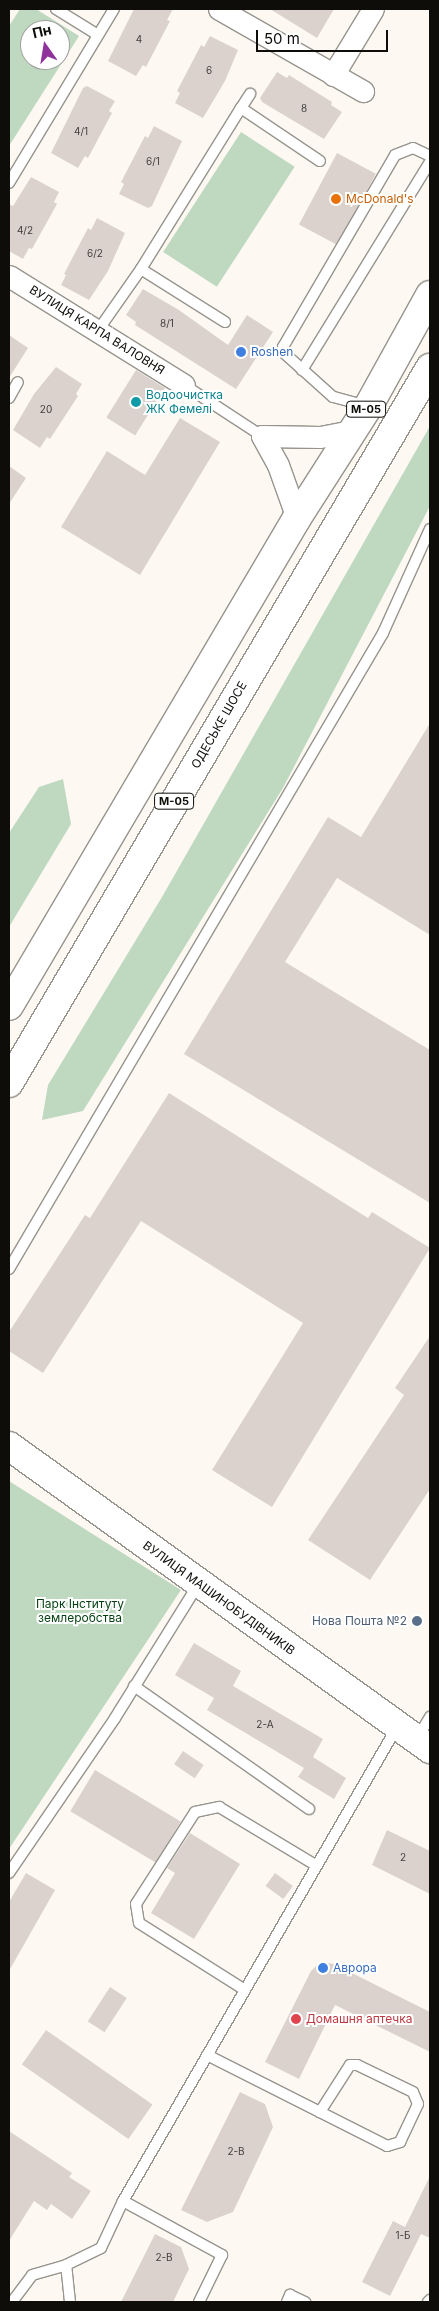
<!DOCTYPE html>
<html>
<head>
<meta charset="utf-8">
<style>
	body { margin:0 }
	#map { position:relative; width:439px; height:2311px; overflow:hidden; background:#fdf9f2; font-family:Inter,sans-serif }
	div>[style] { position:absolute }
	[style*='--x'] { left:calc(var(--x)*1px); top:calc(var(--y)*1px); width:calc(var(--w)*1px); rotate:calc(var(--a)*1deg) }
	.green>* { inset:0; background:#bfd8c0; transform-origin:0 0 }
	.building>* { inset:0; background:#dbd2ce; transform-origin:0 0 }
	.roads { filter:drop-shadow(1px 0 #97948d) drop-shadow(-1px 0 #97948d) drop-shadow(0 1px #97948d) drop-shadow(0 -1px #97948d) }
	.lane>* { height:10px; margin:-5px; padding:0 5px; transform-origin:5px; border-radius:5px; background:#fff }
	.street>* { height:21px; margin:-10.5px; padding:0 10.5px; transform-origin:10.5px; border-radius:10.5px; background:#fff }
	.secondary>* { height:28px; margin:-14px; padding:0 14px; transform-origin:14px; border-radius:14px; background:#fff }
	.highway>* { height:28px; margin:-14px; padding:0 14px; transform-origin:14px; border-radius:14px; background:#fff }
	.dots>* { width:14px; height:14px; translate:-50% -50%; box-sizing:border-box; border:2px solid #fff; border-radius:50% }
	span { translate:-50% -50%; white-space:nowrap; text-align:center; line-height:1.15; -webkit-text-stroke:4px #fff; paint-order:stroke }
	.number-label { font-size:10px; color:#413e3b }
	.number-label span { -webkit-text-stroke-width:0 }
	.shield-label span { padding:1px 4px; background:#fff; border:1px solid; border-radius:4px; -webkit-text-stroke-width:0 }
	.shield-label { font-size:11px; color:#0e0d0a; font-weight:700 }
	.food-label { font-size:12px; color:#c56008 }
	.left { translate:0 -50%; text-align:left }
	.street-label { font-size:12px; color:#0e0d0a }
	.shop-label { font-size:12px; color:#366cbe }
	.culture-label { font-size:12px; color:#0d838f }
	.park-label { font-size:12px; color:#033e0f }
	.service-label { font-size:12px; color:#4e5e75 }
	.right { translate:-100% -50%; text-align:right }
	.health-label { font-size:12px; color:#be3a42 }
	.frame { position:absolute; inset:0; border:10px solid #0e0d0a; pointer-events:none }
	.north { position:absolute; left:20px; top:20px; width:50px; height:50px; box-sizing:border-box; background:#fff; border:1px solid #9f9e9d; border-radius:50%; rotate:347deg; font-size:14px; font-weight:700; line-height:20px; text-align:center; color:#0e0d0a }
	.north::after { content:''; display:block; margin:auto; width:18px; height:22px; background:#8f329c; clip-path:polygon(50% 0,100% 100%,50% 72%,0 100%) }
	.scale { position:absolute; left:256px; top:30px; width:132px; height:22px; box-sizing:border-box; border:2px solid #0e0d0a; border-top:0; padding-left:6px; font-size:15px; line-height:18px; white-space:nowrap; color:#0e0d0a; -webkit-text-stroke:4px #fff; paint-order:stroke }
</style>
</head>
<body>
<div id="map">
	<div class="green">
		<div style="clip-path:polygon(evenodd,20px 9px,36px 9px,79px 36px,9px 146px,9px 26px,20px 9px,30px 30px,60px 30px,60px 60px,30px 60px,30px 30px)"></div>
		<div style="left:241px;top:132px;width:64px;height:143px;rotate:33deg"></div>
		<div style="clip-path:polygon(430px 426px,430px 506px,283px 788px,83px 1111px,42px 1120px,48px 1085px,162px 897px)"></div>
		<div style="clip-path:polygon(63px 779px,71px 824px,9px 927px,9px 833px,39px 787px)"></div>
		<div style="clip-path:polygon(9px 1481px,181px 1590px,9px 1849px)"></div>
	</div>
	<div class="building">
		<div style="clip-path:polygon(134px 9px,173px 9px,167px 20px,170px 21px,146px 67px,143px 65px,136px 76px,108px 61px)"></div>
		<div style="clip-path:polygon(270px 9px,334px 9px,317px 38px)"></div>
		<div style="clip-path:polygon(210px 36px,238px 50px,225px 81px,203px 118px,175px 103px,180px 93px,177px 91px,201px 45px,204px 47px)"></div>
		<div style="clip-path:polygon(277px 72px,287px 78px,289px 75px,332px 102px,331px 105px,342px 112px,324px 139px,262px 102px,260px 98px)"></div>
		<div style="clip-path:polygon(87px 86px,115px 101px,109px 111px,112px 113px,88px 158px,85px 156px,78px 168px,51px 153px,83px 88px)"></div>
		<div style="clip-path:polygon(154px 126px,182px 141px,152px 206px,148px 208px,119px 194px,124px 184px,121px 182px,145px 136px,148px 138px)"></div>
		<div style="left:337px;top:153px;width:44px;height:81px;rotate:28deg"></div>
		<div style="clip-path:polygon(31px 177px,59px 192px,54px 202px,57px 204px,32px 249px,29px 248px,23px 259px,9px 251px,9px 204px,13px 206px)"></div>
		<div style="clip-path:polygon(97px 218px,125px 233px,108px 271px,89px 300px,61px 285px,66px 275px,64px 274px,88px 228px,91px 230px)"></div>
		<div style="clip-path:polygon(143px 289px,179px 310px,228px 345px,247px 315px,273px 332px,236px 389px,135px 325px,136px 322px,126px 315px)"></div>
		<div style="clip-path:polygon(9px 335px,28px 348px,9px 378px)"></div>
		<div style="clip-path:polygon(56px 367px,82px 384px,76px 394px,78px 396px,50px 439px,47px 437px,40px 448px,13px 430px,34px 394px)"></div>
		<div style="left:136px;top:370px;width:34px;height:56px;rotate:32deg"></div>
		<div style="clip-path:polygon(180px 418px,220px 442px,140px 575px,61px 527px,107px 451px,145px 475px)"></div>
		<div style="clip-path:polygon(9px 466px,26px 478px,9px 504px)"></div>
		<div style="clip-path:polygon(430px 723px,430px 935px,337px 878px,285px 962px,430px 1050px,430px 1203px,184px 1054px,328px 817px,361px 837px)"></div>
		<div style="clip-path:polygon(169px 1093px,368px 1218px,372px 1212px,430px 1248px,272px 1507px,212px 1470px,303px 1323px,141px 1221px,43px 1373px,9px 1351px,9px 1332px,85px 1215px,90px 1218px)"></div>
		<div style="clip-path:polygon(430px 1336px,430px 1489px,370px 1580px,308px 1540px,404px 1395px,395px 1388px)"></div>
		<div style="clip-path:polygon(194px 1643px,241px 1671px,233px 1686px,323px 1739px,313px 1757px,346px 1778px,334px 1799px,298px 1777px,304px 1768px,207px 1710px,214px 1698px,175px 1675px)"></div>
		<div style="left:183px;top:1751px;width:25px;height:16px;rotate:34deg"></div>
		<div style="left:95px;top:1770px;width:100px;height:48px;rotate:31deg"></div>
		<div style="clip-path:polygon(387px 1830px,430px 1851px,430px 1894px,372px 1865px)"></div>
		<div style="clip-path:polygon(190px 1833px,240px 1864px,194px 1939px,151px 1913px,175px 1873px,167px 1868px)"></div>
		<div style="clip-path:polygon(26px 1873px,55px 1890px,9px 1971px,9px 1902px)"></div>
		<div style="left:275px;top:1873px;width:22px;height:16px;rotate:36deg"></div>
		<div style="clip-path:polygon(320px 1962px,334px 1964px,430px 2012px,430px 2052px,335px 2005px,299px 2079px,265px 2062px,311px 1971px)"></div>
		<div style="left:110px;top:1987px;width:20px;height:41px;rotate:33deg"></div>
		<div style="left:46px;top:2030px;width:130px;height:42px;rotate:35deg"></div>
		<div style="clip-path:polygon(240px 2092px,265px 2104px,273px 2127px,233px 2212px,207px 2222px,181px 2210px)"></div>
		<div style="clip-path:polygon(9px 2131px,72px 2173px,69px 2177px,91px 2191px,72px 2219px,51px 2204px,47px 2210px,34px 2201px,9px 2241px)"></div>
		<div style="clip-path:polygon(430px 2176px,430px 2238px,421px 2234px,390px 2296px,362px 2282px,393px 2221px,405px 2227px)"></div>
		<div style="clip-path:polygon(155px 2234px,181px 2247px,189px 2269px,173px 2302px,121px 2302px)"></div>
	</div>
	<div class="roads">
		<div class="lane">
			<div style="--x:56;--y:9;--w:49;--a:31.8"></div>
			<div style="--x:241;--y:108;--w:17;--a:-57"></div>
			<div style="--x:9;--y:183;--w:203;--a:-58.9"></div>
			<div style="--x:225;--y:322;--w:99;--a:-147.8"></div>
			<div style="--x:141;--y:269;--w:190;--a:-58.2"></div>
			<div style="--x:241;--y:108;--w:95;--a:33.9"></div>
			<div style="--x:99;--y:329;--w:73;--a:-55"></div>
			<div style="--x:302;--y:370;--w:244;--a:-58.4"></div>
			<div style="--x:184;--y:385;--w:93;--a:33.2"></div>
			<div style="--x:9;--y:398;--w:18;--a:-61"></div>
			<div style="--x:367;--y:406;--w:35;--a:-165"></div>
			<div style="--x:333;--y:397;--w:67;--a:-138"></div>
			<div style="--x:283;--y:352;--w:5;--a:-90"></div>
			<div style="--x:283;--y:347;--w:222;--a:-59.7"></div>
			<div style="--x:395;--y:155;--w:19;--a:-21"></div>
			<div style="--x:413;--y:148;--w:19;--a:25"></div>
			<div style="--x:9;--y:1269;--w:738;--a:-59.54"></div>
			<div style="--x:383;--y:633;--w:114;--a:-65.7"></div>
			<div style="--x:134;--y:1686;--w:214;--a:35.1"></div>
			<div style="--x:424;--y:1727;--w:12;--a:-59"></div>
			<div style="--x:9;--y:1873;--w:188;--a:-55.6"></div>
			<div style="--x:115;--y:1718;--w:159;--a:-58.1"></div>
			<div style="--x:245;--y:1990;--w:125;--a:-147.7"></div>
			<div style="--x:139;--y:1923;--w:19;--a:-99"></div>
			<div style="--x:136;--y:1904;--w:109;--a:-57.3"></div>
			<div style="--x:195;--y:1812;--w:25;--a:-12"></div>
			<div style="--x:219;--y:1807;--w:114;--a:31"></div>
			<div style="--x:207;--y:2055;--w:202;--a:26.8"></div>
			<div style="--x:387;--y:2146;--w:14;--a:-17"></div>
			<div style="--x:400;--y:2142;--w:42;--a:-64.7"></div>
			<div style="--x:418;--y:2104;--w:13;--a:-113"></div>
			<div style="--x:413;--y:2092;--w:62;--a:-154.3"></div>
			<div style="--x:357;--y:2065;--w:7;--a:180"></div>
			<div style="--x:350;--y:2065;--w:56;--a:122.6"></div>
			<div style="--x:123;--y:2201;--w:113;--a:28.6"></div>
			<div style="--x:222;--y:2255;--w:52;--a:116.1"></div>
			<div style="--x:12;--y:2302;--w:34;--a:-53"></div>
			<div style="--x:32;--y:2275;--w:35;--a:-16"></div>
			<div style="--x:70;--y:2302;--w:37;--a:-96"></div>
			<div style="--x:66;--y:2265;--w:39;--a:-26"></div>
			<div style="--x:101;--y:2248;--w:52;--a:-64.9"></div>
			<div style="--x:123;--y:2201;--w:547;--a:-59.97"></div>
			<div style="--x:287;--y:2302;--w:8;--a:-67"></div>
			<div style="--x:290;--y:2295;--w:17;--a:25"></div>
			<div style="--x:428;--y:2302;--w:3;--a:-45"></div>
		</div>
		<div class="street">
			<div style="--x:219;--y:9;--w:166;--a:29.7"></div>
			<div style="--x:333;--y:75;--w:77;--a:-58.8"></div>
			<div style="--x:9;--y:276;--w:206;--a:31.9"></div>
			<div style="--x:262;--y:436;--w:33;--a:61"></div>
			<div style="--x:278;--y:465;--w:56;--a:70.3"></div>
			<div style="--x:262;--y:436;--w:58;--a:1"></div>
			<div style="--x:320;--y:437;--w:33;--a:-11"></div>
		</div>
		<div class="secondary">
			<div style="--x:9;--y:1446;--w:519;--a:35.74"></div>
		</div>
		<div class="highway">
			<div style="--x:9;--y:1006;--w:567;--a:-59.45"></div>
			<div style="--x:297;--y:518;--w:132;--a:-57.4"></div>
			<div style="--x:368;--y:407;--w:128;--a:-61"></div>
			<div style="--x:9;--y:1083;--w:830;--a:-59.51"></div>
		</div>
	</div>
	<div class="dots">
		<div style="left:336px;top:199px;background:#e8710a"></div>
		<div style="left:241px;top:352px;background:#3f7fe0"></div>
		<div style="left:136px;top:402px;background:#0f9aa8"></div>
		<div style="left:417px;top:1621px;background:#5c6f8a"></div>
		<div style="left:323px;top:1968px;background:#3f7fe0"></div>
		<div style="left:296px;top:2019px;background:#e0444e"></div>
	</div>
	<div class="number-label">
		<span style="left:139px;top:40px">4</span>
		<span style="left:209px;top:71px">6</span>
		<span style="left:304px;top:109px">8</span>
		<span style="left:81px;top:132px">4/1</span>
		<span style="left:153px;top:162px">6/1</span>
		<span style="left:25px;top:231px">4/2</span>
		<span style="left:95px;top:254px">6/2</span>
		<span style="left:167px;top:324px">8/1</span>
		<span style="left:46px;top:410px">20</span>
		<span style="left:265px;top:1725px">2-А</span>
		<span style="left:403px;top:1858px">2</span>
		<span style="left:236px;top:2152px">2-В</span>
		<span style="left:403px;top:2236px">1-Б</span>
		<span style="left:164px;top:2258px">2-В</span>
	</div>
	<div class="shield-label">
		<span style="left:366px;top:409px">М-05</span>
		<span style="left:174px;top:801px">М-05</span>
	</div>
	<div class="food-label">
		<span class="left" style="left:346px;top:199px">McDonald's</span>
	</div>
	<div class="street-label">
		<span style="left:97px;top:330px;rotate:32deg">ВУЛИЦЯ КАРПА ВАЛОВНЯ</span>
		<span style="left:219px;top:725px;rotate:-60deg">ОДЕСЬКЕ ШОСЕ</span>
		<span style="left:219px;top:1598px;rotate:36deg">ВУЛИЦЯ МАШИНОБУДІВНИКІВ</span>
	</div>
	<div class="shop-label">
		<span class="left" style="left:251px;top:352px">Roshen</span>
		<span class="left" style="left:333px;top:1968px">Аврора</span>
	</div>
	<div class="culture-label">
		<span class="left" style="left:146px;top:402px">Водоочистка<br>ЖК Фемелі</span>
	</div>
	<div class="park-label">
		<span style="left:80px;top:1611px">Парк Інституту<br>землеробства</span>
	</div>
	<div class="service-label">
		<span class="right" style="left:407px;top:1621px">Нова Пошта №2</span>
	</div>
	<div class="health-label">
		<span class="left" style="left:306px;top:2019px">Домашня аптечка</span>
	</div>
	<div class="frame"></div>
	<div class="north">Пн</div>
	<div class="scale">50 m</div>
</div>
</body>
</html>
